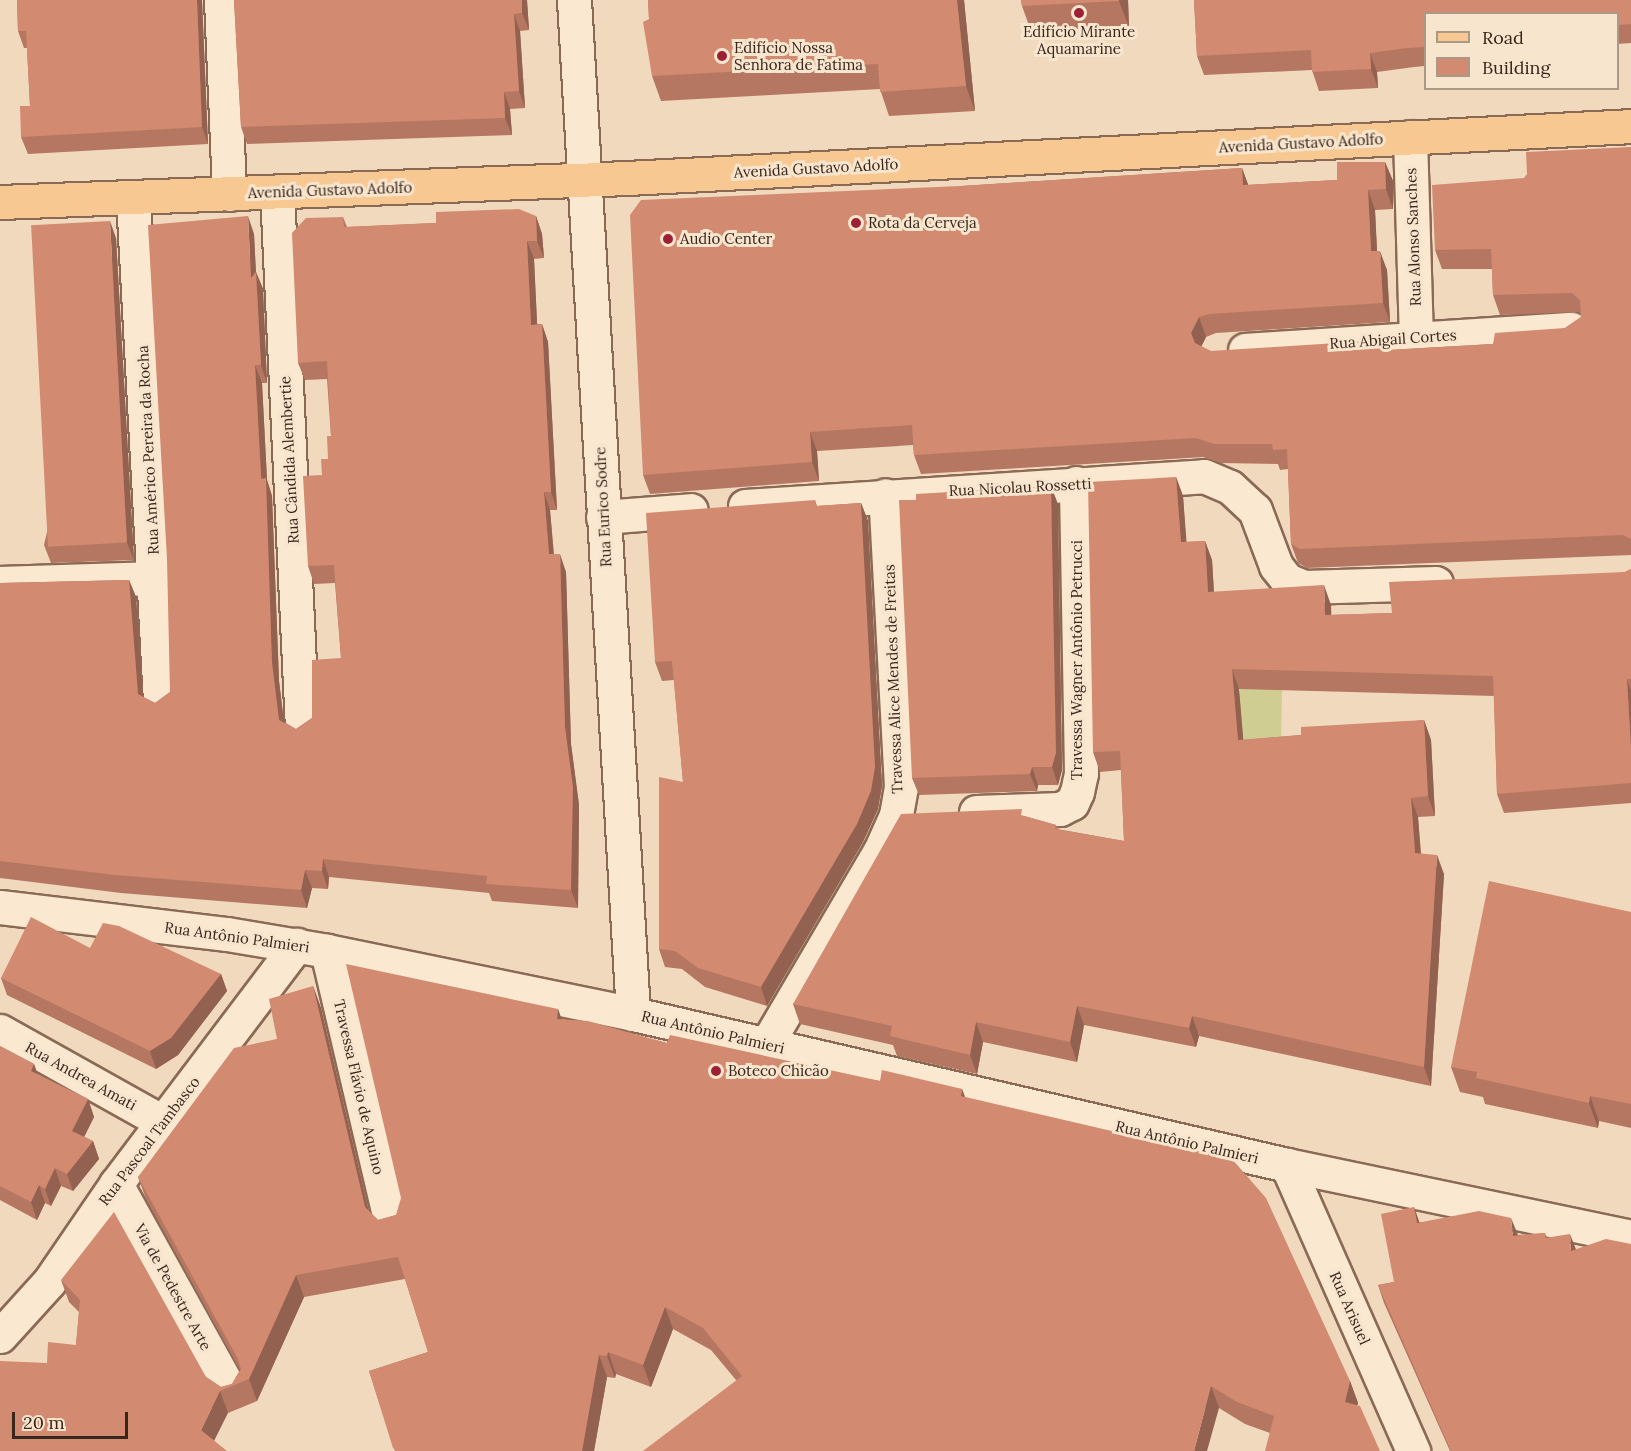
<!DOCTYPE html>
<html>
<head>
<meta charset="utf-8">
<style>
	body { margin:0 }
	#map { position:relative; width:1631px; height:1451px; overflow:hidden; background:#f1d9be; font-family:Lora,serif }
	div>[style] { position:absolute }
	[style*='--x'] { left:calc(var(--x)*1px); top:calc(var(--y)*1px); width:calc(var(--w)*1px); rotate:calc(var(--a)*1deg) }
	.green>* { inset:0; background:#cfcd91; transform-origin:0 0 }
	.roads { filter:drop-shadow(2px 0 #8a6955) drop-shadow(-2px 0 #8a6955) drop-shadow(0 2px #8a6955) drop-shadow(0 -2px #8a6955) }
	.minor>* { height:33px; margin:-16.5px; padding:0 16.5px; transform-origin:16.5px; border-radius:16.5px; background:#fbe8d1 }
	.major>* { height:33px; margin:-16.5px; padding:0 16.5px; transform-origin:16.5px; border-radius:16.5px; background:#f8c892 }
	.wall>* { inset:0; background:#b57761 }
	.shaded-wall>* { inset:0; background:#93614f }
	.building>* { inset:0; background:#d28a71; transform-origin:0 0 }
	.dots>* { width:16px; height:16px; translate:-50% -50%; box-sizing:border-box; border:3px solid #f8e5ce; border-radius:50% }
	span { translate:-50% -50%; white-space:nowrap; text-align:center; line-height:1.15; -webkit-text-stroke:6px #f8e5ce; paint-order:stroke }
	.poi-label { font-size:15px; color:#38251b }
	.left { translate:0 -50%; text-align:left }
	.street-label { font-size:15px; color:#38251b }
	.legend { position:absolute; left:1424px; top:12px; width:195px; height:78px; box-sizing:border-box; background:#f8e5ce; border:2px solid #ab9886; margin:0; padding:8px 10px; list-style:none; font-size:18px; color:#38251b }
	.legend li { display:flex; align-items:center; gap:12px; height:30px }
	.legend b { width:30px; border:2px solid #ab9886 }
	.scale { position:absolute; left:12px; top:1412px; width:116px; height:27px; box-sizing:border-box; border:3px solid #38251b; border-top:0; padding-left:8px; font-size:18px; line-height:21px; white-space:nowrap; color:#38251b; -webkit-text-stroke:4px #f8e5ce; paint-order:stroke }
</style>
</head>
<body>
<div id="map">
	<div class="green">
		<div style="left:1240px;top:688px;width:42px;height:87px;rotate:1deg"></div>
	</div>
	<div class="roads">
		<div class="minor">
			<div style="--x:221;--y:0;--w:194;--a:87.6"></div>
			<div style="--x:574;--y:0;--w:1016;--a:86.67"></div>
			<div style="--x:1410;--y:137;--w:199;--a:88.3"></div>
			<div style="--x:277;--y:192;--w:537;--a:87.33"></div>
			<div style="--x:133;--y:198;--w:505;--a:86.93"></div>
			<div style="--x:1245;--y:350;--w:327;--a:-3.7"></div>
			<div style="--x:745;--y:506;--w:460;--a:-3.7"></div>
			<div style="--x:1204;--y:476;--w:28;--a:23"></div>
			<div style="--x:1230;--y:487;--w:34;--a:43"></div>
			<div style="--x:1255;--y:510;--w:60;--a:69.4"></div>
			<div style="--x:1276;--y:566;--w:18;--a:52"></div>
			<div style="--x:1287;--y:580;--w:18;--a:22"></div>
			<div style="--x:1304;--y:587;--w:132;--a:-1.7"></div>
			<div style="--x:603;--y:517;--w:88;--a:-4.5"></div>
			<div style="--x:0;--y:583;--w:155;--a:-1.8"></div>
			<div style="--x:976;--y:812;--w:84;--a:-2"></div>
			<div style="--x:1060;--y:809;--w:13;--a:-27"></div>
			<div style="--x:1072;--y:803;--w:12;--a:-66"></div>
			<div style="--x:1077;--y:792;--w:19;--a:-78"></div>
			<div style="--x:1081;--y:773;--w:290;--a:-91"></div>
			<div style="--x:0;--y:907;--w:229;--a:6.8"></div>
			<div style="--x:227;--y:934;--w:101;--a:9.6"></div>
			<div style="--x:327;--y:951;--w:318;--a:11.6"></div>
			<div style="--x:638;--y:1015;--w:666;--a:13.01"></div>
			<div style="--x:1287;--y:1165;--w:351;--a:11.8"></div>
			<div style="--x:327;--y:951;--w:280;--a:76.8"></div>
			<div style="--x:0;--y:1031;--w:187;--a:29.2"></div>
			<div style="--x:766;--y:1045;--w:225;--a:-59.6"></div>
			<div style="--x:880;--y:851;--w:39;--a:-66"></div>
			<div style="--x:896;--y:815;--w:28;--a:-80"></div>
			<div style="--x:901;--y:787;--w:292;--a:-93.1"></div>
			<div style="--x:1287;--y:1165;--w:313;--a:66.2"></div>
			<div style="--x:116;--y:1184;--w:235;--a:61"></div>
			<div style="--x:0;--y:1336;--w:73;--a:-47.8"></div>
			<div style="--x:49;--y:1282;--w:119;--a:-55.6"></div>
			<div style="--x:116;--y:1184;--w:300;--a:-52.9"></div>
		</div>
		<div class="major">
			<div style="--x:0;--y:202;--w:627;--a:-2.19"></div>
			<div style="--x:627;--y:178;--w:1005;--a:-2.96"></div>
		</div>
	</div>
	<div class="wall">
		<div style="clip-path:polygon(17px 0,202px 0,208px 144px,28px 154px,21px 137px,30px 106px,27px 48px,24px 48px,18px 31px)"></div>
		<div style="clip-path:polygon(234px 0,527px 0,529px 30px,520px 31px,525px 108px,510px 109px,512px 135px,247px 144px,241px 127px)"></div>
		<div style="clip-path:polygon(648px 0,964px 0,975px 111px,889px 116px,880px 89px,661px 101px,652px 76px)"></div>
		<div style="clip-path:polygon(1021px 0,1128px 0,1129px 27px,1031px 31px,1022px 6px)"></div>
		<div style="clip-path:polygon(1194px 0,1631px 0,1631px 43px,1617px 44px,1617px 14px,1425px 14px,1425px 66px,1414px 67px,1377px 72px,1378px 88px,1319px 91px,1312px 70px,1204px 75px,1197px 56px)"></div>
		<div style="clip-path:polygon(1631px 147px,1631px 555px,1307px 568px,1298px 563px,1291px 544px,1288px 469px,1280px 470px,1278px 464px,1221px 463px,1203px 457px,921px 474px,914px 455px,913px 445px,817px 451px,819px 481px,650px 494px,643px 475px,961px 186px,1242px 168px,1248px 185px,1337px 180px,1385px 162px,1393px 181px,1393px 209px,1375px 210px,1377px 251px,1387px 270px,1390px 322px,1216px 333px,1206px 337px,1201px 347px,1211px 351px,1389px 350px,1493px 344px,1565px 328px,1581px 317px,1581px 314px,1579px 312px,1500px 315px,1493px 295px,1492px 269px,1442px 269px,1435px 250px,1524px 178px)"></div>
		<div style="clip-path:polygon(536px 216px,542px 234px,544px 258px,534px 259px,537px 324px,542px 324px,548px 342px,557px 510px,550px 510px,554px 554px,566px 572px,571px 744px,579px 805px,578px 908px,492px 901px,489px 893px,329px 877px,328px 889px,312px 888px,307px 908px,121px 893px,0 878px,0 583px,129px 580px,136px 597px,143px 697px,155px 703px,170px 692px,254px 234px,256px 272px,263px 289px,267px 383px,262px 383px,267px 480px,272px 496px,279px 681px,284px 722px,296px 729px,312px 718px,341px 658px,335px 583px,314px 584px,308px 566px,322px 475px,328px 459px,331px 436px,327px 379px,305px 380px,298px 363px,343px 217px,347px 227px,436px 223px)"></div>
		<div style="clip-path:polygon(116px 238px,134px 560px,51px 563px,44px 545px)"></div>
		<div style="clip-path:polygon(1176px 477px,1183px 496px,1186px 542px,1205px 541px,1212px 560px,1214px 592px,1331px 605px,1331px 615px,1392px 613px,1625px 572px,1631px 569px,1631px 803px,1504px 813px,1497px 794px,1494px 696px,1239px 689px,1243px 740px,1301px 735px,1424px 720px,1431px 740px,1435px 816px,1418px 817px,1421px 853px,1444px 874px,1431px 1086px,1199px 1036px,1196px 1047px,1084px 1025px,1077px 1062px,983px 1042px,977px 1074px,897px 1056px,893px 1045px,800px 1024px,793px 1004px,1024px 816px,1056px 825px,1057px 829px,1124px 841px,1121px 770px,1100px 772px,1093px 752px)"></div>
		<div style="clip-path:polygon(815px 500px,817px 506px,861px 503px,868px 521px,882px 786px,878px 809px,863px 842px,767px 1006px,705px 987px,682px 969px,665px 967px,659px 949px,683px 782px,674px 680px,662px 681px,655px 662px)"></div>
		<div style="clip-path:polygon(1058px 504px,1062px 770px,1058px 785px,1038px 785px,1037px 791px,919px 795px,912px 778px)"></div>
		<div style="clip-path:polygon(1631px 912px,1631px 1128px,1599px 1121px,1598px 1128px,1485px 1104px,1483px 1097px,1460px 1092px,1451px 1067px)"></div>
		<div style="clip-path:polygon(90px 948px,221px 974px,227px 991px,178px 1055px,156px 1069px,7px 995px,1px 978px)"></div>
		<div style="clip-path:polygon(313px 986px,321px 1008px,369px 1211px,378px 1220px,396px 1215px,558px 1009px,561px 1019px,667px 1043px,880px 1081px,962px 1089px,965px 1097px,1350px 1381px,1358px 1403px,1357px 1405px,1270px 1433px,1245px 1424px,1219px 1408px,736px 1380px,711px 1350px,673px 1329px,651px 1387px,616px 1374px,615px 1378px,607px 1377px,594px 1451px,395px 1451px,369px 1371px,428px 1352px,405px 1279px,304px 1297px,257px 1401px,228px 1413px,47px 1363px,76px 1345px,79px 1312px,69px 1302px,61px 1280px,221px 1387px,232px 1384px,240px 1370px,146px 1199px,138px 1177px,277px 1039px)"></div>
		<div style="clip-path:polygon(0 1046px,34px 1064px,38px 1075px,88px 1099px,94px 1117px,84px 1137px,93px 1141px,99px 1159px,73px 1191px,61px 1186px,51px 1206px,45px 1203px,37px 1220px,0 1200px)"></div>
		<div style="clip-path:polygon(1414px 1207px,1419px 1222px,1518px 1235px,1545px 1233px,1631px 1451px,1450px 1451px,1384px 1303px,1378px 1285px,1394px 1282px)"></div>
	</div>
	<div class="shaded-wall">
		<div style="clip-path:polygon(197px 0,202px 0,208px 144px,202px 127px)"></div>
		<div style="clip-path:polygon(522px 0,527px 0,529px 30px,522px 13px)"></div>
		<div style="clip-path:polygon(957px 0,964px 0,975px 111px,966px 86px)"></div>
		<div style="clip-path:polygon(1119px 0,1128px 0,1129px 27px,1119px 1px)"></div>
		<div style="clip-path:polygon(514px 14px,520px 31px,525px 108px,519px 91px)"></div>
		<div style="clip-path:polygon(1370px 53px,1377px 72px,1378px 88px,1371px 69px)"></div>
		<div style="clip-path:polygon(504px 92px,510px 109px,512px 135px,505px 118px)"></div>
		<div style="clip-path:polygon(1385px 162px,1393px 181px,1393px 209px,1386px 189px)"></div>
		<div style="clip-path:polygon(1242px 168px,1249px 187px,1243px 185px)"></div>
		<div style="clip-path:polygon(1368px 190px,1375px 210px,1378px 271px,1371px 251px)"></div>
		<div style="clip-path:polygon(248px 216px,254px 234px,257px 296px,251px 278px)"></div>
		<div style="clip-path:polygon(536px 216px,542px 234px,544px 258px,537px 241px)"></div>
		<div style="clip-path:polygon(110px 221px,116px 238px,134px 560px,127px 543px)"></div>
		<div style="clip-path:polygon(527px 241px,534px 259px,538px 343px,531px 325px)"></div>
		<div style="clip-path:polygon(1380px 251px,1387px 270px,1390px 322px,1383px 303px)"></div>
		<div style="clip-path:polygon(256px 272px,263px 289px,267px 383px,261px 365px)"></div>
		<div style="clip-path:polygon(1199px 317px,1206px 337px,1198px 353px,1191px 333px)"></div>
		<div style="clip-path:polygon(542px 324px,548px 342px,557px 510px,551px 492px)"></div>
		<div style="clip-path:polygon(255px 365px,262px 383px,267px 480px,272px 496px,279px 681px,286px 738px,279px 720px,272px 663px)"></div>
		<div style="clip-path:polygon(810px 432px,817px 451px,819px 481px,812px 462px)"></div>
		<div style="clip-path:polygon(1176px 477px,1183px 496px,1188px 561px,1181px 542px)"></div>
		<div style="clip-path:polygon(1051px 486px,1058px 504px,1062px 770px,1058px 785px,1052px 767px)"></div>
		<div style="clip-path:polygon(544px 492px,550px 510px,555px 572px,549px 554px)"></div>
		<div style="clip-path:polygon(861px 503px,868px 521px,882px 786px,878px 809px,863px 842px,767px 1006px,761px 987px)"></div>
		<div style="clip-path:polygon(1205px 541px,1212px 560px,1215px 611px,1208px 592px)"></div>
		<div style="clip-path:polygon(560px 554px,566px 572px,571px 744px,579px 805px,578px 908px,571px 890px,565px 727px)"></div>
		<div style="clip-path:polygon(129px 580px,136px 597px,144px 712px,138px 694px)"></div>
		<div style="clip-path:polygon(1324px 585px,1331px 605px,1332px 634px,1325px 615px)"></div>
		<div style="clip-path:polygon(1232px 669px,1239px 689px,1245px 760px,1238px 740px)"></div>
		<div style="clip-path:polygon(1627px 679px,1631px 691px,1631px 748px)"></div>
		<div style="clip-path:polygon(1424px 720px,1431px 740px,1435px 816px,1428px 796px)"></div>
		<div style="clip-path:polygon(1032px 767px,1038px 785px,1037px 791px,1030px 774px)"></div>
		<div style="clip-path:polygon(1411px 798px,1418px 817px,1422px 872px,1415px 853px)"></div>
		<div style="clip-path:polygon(1437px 855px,1444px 874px,1431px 1086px,1424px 1067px)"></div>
		<div style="clip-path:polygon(323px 859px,329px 877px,328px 889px,322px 871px)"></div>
		<div style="clip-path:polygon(305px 870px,312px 888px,307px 908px,301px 890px)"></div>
		<div style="clip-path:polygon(221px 974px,227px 991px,178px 1055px,156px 1069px,150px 1051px)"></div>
		<div style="clip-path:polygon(313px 986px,321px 1008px,373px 1229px,365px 1207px)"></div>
		<div style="clip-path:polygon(1077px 1006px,1084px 1025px,1077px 1062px,1070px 1042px)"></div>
		<div style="clip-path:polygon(558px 1009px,566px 1031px,557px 1019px)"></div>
		<div style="clip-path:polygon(1192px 1016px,1199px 1036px,1196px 1047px,1189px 1028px)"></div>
		<div style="clip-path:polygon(976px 1022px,983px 1042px,977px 1074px,970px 1055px)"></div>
		<div style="clip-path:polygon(34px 1064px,40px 1082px,31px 1071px)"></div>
		<div style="clip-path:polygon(962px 1089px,970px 1111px,961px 1096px)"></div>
		<div style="clip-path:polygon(1590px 1096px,1599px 1121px,1598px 1128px,1589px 1103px)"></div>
		<div style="clip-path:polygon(88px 1099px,94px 1117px,78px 1149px,72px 1131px)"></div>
		<div style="clip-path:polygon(93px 1141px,99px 1159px,73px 1191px,67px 1174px)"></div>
		<div style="clip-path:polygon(55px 1168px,61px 1186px,51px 1206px,45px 1189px)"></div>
		<div style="clip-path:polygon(39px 1185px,45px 1203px,37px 1220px,31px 1202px)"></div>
		<div style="clip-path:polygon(1414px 1207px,1420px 1224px,1417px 1223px)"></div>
		<div style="clip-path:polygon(1511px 1218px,1518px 1235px,1513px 1236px)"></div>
		<div style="clip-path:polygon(1570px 1234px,1577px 1252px,1571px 1251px)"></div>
		<div style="clip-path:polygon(296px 1275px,304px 1297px,257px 1401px,249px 1379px)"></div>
		<div style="clip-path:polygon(665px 1307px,673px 1329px,651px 1387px,643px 1365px)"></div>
		<div style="clip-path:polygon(608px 1352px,616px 1374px,615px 1378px,607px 1356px)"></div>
		<div style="clip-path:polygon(599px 1355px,607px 1377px,594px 1451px,582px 1451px)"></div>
		<div style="clip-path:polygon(1350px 1381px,1358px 1403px,1353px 1424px,1345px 1402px)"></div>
		<div style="clip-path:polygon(1211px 1386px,1219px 1408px,1207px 1451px,1194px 1451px)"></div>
		<div style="clip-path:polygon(220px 1391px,228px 1413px,209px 1451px,201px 1430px)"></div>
	</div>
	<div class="building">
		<div style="clip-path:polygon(17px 0,197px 0,202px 127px,21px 137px,20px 106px,30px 106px,26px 31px,18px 31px)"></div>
		<div style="clip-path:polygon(234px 0,522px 0,522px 13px,514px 14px,519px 91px,504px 92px,505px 118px,241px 127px)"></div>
		<div style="clip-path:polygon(648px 0,957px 0,966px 86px,880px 92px,878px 64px,652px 76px,643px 22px,649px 19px)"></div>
		<div style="clip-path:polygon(1021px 0,1119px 0,1119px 1px,1022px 6px)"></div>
		<div style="clip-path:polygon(1194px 0,1631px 0,1631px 24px,1617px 25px,1617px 14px,1425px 14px,1425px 47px,1407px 48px,1370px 53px,1371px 69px,1312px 72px,1311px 50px,1197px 56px)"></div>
		<div style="clip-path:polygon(1631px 147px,1631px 539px,1623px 535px,1300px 549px,1291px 544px,1287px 449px,1273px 450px,1272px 444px,1214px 444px,1196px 438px,914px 455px,912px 425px,810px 432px,812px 462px,643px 475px,630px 215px,641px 200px,961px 186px,1242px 168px,1243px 185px,1337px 180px,1337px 162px,1385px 162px,1386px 189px,1368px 190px,1371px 251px,1380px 251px,1383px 303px,1209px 314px,1199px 317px,1191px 333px,1195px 343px,1211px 351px,1385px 340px,1386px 350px,1493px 344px,1495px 333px,1565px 328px,1581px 317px,1580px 300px,1572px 293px,1493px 295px,1491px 249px,1435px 250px,1432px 185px,1524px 178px,1527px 174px,1526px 152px)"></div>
		<div style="clip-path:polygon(519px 209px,536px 216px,537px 241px,527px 241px,531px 325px,542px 324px,551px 492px,544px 492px,549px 554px,560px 554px,565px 727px,573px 787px,571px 890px,486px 884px,487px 876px,323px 859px,322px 871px,305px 870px,301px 890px,115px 875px,0 861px,0 583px,129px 580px,138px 694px,155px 703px,170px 692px,167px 559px,148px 225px,248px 216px,251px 278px,256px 272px,261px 365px,255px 365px,261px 479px,266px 478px,272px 663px,279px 720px,296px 729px,312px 718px,312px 660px,341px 658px,334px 565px,308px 566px,303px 476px,322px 475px,321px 459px,328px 459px,327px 436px,331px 436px,327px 361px,298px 363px,292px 233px,306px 218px,343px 217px,344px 227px,436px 223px,436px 212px)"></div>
		<div style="left:110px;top:221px;width:322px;height:79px;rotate:87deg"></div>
		<div style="clip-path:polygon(1176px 477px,1181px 542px,1205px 541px,1208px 592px,1324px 585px,1325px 615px,1392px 613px,1389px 582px,1625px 572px,1631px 569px,1631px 679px,1627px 679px,1631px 748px,1631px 783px,1497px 794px,1493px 676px,1232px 669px,1238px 740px,1301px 735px,1301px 727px,1424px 720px,1428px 796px,1411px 798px,1415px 853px,1437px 855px,1424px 1067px,1192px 1016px,1189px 1028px,1077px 1006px,1070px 1042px,976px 1022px,970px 1055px,890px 1036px,892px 1026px,793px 1004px,901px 814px,1022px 809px,1021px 815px,1056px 825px,1055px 829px,1124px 841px,1120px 751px,1093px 752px,1088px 482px)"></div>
		<div style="clip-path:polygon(1051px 486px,1056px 753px,1052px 767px,1032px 767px,1030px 774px,912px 778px,899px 500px,916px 500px,916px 494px)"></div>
		<div style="clip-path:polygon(815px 500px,816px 506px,861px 503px,875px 767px,871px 791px,857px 824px,761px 987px,698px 968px,675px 951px,659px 949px,659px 777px,683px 782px,672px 661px,655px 662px,646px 513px)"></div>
		<div style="clip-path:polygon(1489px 881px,1631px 912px,1631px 1104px,1590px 1096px,1589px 1103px,1476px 1078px,1477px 1072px,1451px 1067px)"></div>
		<div style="clip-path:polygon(31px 917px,90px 948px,103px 923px,119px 926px,221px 974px,171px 1038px,150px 1051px,1px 978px)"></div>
		<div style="clip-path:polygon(346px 964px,558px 1009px,557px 1019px,588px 1021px,667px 1043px,670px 1035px,880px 1081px,882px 1070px,962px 1089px,961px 1096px,1232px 1159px,1266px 1198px,1350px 1381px,1345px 1402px,1360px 1406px,1380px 1451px,1265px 1451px,1274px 1416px,1237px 1402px,1211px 1386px,1194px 1451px,643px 1451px,742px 1376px,703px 1328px,665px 1307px,643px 1365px,608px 1352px,607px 1356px,599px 1355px,582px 1451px,396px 1451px,393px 1448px,369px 1371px,428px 1352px,398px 1257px,296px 1275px,249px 1379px,220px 1391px,201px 1430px,227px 1451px,0 1451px,0 1361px,47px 1363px,48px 1342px,76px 1345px,80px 1300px,61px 1280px,114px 1212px,206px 1377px,221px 1387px,232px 1384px,241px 1369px,238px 1359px,138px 1177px,234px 1048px,277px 1039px,269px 999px,313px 986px,365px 1207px,378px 1220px,396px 1215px,401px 1198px)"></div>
		<div style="clip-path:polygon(0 1046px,34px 1064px,31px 1071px,88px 1099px,72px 1131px,93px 1141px,67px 1174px,55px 1168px,45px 1189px,39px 1185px,31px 1202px,0 1186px)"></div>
		<div style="clip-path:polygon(1414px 1207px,1417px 1223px,1479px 1211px,1511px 1218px,1513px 1236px,1545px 1233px,1545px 1238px,1570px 1234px,1571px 1251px,1606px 1239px,1631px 1244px,1631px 1451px,1451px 1451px,1378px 1285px,1394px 1282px,1381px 1214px)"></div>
	</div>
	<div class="dots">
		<div style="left:1079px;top:13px;background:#9d2136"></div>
		<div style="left:722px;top:56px;background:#9d2136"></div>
		<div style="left:856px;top:223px;background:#9d2136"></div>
		<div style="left:668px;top:239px;background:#9d2136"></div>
		<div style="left:716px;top:1071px;background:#9d2136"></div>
	</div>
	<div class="poi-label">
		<span style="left:1079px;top:40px">Edifício Mirante<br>Aquamarine</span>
		<span class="left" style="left:734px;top:56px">Edifício Nossa<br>Senhora de Fatima</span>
		<span class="left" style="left:868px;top:223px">Rota da Cerveja</span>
		<span class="left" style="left:680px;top:239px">Audio Center</span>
		<span class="left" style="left:728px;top:1071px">Boteco Chicão</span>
	</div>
	<div class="street-label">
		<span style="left:1301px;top:143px;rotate:-3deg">Avenida Gustavo Adolfo</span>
		<span style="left:816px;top:168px;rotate:-3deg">Avenida Gustavo Adolfo</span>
		<span style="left:330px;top:190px;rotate:-2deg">Avenida Gustavo Adolfo</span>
		<span style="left:1413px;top:237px;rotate:-92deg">Rua Alonso Sanches</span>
		<span style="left:1393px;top:339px;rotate:-4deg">Rua Abigail Cortes</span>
		<span style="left:148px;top:450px;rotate:-93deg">Rua Américo Pereira da Rocha</span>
		<span style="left:289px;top:460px;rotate:-93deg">Rua Cândida Alembertie</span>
		<span style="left:1020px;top:487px;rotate:-3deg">Rua Nicolau Rossetti</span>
		<span style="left:603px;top:507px;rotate:-93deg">Rua Eurico Sodre</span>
		<span style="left:1077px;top:660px;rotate:-90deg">Travessa Wagner Antônio Petrucci</span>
		<span style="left:893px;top:679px;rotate:-92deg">Travessa Alice Mendes de Freitas</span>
		<span style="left:237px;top:937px;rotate:8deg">Rua Antônio Palmieri</span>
		<span style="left:713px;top:1032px;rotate:13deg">Rua Antônio Palmieri</span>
		<span style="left:81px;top:1076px;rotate:29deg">Rua Andrea Amati</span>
		<span style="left:359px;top:1087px;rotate:77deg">Travessa Flávio de Aquino</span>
		<span style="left:149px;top:1141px;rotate:-53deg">Rua Pascoal Tambasco</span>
		<span style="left:1187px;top:1142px;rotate:13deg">Rua Antônio Palmieri</span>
		<span style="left:173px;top:1287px;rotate:61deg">Via de Pedestre Arte</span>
		<span style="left:1350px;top:1308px;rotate:66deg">Rua Arisuel</span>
	</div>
	<ul class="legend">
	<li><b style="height:8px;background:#f8c892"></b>Road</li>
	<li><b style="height:16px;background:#d28a71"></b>Building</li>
	</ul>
	<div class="scale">20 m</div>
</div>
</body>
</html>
